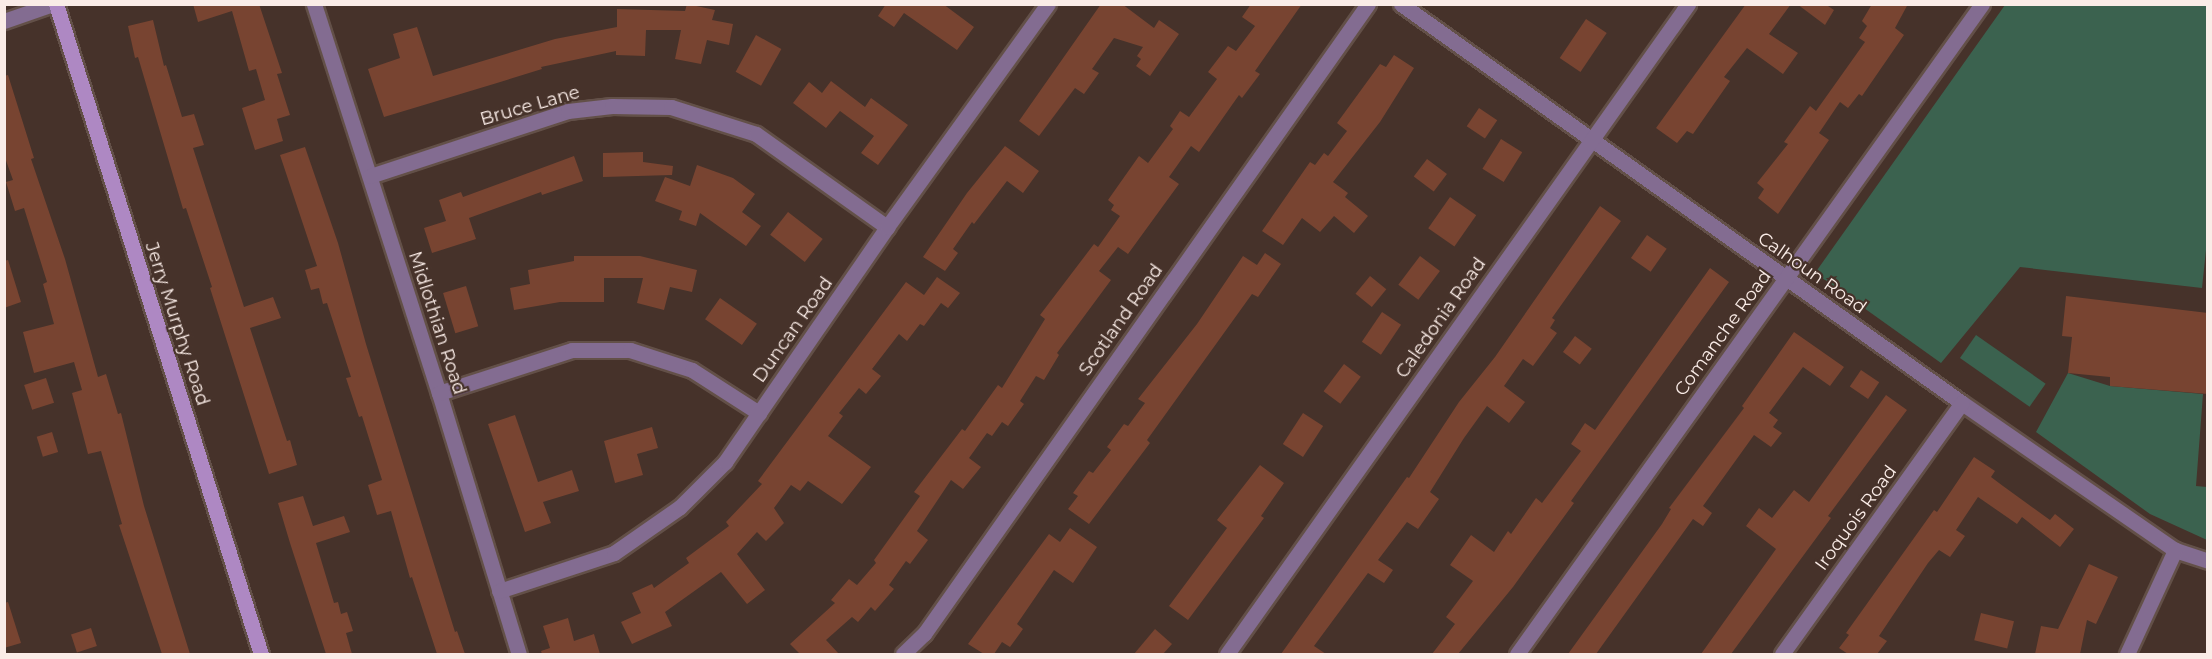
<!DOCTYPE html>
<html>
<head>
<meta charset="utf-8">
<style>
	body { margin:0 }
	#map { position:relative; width:2212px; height:659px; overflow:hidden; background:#46322a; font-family:Montserrat,sans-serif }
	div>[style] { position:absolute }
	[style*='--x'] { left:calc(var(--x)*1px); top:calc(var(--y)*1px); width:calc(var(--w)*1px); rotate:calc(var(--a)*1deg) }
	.green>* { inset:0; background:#3b624f; transform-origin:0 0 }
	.building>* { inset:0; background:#784431; transform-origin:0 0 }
	.roads { filter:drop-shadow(2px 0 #635048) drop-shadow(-2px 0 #635048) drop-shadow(0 2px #635048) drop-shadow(0 -2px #635048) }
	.street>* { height:15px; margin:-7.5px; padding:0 7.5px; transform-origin:7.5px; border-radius:7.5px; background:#836c91 }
	.secondary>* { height:15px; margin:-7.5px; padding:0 7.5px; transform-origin:7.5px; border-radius:7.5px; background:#ae88c3 }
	span { translate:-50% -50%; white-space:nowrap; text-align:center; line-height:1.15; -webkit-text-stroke:4.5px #46322a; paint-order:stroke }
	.street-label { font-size:18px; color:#faece7 }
	.frame { position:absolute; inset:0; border:6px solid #faece7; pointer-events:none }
</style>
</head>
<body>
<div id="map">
	<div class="green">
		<div style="clip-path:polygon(2005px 5px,2207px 5px,2208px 231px,2202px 288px,2020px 267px,1941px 363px,1815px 273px)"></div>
		<div style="left:1976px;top:335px;width:85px;height:28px;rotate:35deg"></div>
		<div style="clip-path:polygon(2068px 373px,2110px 386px,2203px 394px,2196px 486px,2207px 487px,2207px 540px,2150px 514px,2036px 432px)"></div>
	</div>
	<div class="building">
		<div style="clip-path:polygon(193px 4px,259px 4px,282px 73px,277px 74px,290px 115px,277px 119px,283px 141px,255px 150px,242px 108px,265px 100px,256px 69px,249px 71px,232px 11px,198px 22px)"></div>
		<div style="clip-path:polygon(687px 4px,715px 10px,712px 20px,733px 24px,729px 45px,707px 40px,701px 64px,675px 59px,681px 30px,646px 30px,645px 56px,616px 55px,616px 51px,541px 67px,542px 69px,497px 83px,384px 117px,368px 69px,400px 58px,393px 34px,417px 27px,433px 76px,555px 39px,617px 27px,617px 9px,685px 11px)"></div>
		<div style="clip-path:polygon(886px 4px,943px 4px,974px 27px,957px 50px,904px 13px,894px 27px,878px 16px)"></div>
		<div style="clip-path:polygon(1101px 4px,1122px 4px,1154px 28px,1159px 20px,1179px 34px,1150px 76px,1136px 66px,1141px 59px,1137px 56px,1143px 47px,1114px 38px,1092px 69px,1099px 73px,1084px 94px,1075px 88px,1039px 136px,1019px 121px)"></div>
		<div style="clip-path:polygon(1251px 4px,1302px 4px,1255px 71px,1260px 74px,1242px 98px,1239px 95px,1199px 152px,1191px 146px,1169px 177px,1179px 184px,1128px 254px,1118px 247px,1099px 271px,1111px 280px,1057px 353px,1059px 355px,1044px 380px,1036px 376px,1020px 401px,1024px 404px,1008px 426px,1002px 422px,992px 436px,987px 433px,969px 458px,981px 467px,963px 489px,951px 480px,917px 531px,928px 540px,910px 564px,906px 561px,889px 585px,894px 589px,875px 611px,871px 607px,858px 622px,852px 617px,826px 640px,839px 654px,800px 654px,790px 644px,835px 603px,831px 600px,849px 579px,857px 585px,876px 563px,874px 560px,920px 496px,914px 492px,962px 429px,965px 431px,998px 385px,1002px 388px,1045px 319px,1040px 315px,1094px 244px,1098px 247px,1120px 216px,1111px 210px,1114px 205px,1108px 200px,1139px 156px,1148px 163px,1173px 129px,1170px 126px,1180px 111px,1189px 117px,1217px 79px,1208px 72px,1228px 46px,1236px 51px,1255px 26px,1242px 17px)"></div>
		<div style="clip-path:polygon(1746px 4px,1791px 4px,1769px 34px,1798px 53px,1783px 74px,1747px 48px,1724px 77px,1730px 81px,1693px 134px,1687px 131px,1677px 143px,1656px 128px)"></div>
		<div style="clip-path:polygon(1797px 4px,1825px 4px,1834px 10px,1825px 25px)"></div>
		<div style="clip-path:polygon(1872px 4px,1908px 4px,1895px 28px,1904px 35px,1862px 96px,1859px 94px,1848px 108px,1840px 102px,1819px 133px,1829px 140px,1778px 214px,1758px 198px,1764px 189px,1757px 183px,1788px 144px,1784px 142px,1810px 106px,1816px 111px,1865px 42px,1859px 38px,1867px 26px,1862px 21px)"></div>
		<div style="left:1586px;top:19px;width:25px;height:47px;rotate:34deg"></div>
		<div style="clip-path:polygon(153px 20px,164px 66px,166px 65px,182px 117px,194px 114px,204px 145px,193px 148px,244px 307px,273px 297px,281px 318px,250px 328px,287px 441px,290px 440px,297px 465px,269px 474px,210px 288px,212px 287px,186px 208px,183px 209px,138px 57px,135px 58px,128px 26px)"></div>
		<div style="left:756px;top:35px;width:29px;height:42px;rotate:29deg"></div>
		<div style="clip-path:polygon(1394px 55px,1414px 68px,1380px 122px,1333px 182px,1348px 193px,1345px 197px,1368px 216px,1354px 233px,1334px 216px,1320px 232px,1302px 218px,1283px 245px,1262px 231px,1310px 162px,1315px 165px,1324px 153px,1328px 156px,1347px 131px,1337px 123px,1380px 64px,1386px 67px)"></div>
		<div style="clip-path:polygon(8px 75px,34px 158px,31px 159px,65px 259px,98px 377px,106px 374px,118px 414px,121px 413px,144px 506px,190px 654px,162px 654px,119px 525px,122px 524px,101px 451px,88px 454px,72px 393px,82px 390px,74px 362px,34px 373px,23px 332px,54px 324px,43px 284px,47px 282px,24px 208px,15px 211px,6px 182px,13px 180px,4px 155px,4px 76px)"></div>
		<div style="clip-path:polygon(831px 81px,865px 107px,871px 98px,908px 125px,878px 165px,861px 153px,874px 136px,840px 111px,826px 128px,793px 103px,809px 82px,822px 93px)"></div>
		<div style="left:1479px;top:108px;width:22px;height:22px;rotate:34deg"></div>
		<div style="left:1501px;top:139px;width:25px;height:35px;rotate:32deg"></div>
		<div style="clip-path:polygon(1005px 146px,1039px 171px,1023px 193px,1007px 181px,974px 224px,972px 222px,953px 249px,958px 253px,945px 271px,923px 257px,967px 193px)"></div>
		<div style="clip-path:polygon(305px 147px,338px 243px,366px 344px,455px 632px,457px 631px,465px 654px,437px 654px,412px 577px,410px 578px,391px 511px,377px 515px,368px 485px,382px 480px,362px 416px,359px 417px,346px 378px,351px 377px,327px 303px,323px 304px,319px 288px,311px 290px,305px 270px,317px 266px,280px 155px)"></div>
		<div style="clip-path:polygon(643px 152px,643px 162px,673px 166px,672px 175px,603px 177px,603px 153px)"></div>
		<div style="clip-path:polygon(574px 156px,583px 181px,542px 195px,541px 192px,469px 218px,476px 239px,432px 253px,424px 228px,446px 221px,439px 200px,461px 192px,463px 197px)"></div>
		<div style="left:1427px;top:159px;width:25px;height:22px;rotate:37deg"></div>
		<div style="clip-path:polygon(697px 165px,733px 178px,755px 194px,742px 212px,761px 226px,746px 246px,700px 213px,696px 226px,679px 220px,682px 211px,655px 201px,665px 177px,690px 186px)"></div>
		<div style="left:1450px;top:197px;width:32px;height:38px;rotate:35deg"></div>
		<div style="clip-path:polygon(1600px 206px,1621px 221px,1552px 318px,1555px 320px,1550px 328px,1557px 333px,1533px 366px,1523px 359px,1504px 386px,1525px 402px,1509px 423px,1487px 406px,1464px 438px,1430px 492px,1439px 499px,1418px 529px,1407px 522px,1378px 560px,1393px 570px,1384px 583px,1368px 573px,1314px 646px,1326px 654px,1281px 654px,1407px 477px,1409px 478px,1459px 402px,1495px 357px)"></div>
		<div style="left:788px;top:212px;width:44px;height:29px;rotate:38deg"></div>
		<div style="left:1647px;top:235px;width:24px;height:28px;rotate:35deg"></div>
		<div style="clip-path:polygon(1265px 253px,1281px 264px,1258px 297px,1252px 294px,1147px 440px,1150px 443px,1089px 524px,1068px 509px,1078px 496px,1073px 493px,1089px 471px,1093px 473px,1111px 450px,1107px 447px,1124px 424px,1128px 426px,1145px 403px,1138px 399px,1197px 324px,1243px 256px,1257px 265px)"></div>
		<div style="clip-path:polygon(574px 256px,640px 256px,697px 270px,692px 292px,670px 287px,664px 310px,637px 303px,643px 278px,604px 278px,604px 302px,560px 302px,514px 310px,510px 288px,530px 284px,528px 270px,574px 261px)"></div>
		<div style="left:1420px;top:256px;width:25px;height:36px;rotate:37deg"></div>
		<div style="clip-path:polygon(8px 260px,21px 302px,4px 308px,4px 261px)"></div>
		<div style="clip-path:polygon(1710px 268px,1729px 282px,1571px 501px,1574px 503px,1513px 587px,1458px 654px,1432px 654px,1455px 624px,1446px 617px,1473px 581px,1450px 565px,1471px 535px,1494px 552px,1508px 531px,1511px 534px,1536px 498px,1542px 503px,1581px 451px,1571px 444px,1585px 423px,1595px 430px)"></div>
		<div style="left:1370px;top:276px;width:21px;height:23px;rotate:39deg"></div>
		<div style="clip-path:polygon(937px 277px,960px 293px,948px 308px,941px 303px,924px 326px,920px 324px,907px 341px,899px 334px,872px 369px,881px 376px,866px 394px,859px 388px,839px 413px,843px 416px,828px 436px,871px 467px,842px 504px,808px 481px,800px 491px,791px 485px,774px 508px,784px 523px,766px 541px,757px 532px,737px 554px,765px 590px,747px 604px,721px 572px,665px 612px,672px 626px,632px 644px,621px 622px,641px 613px,632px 593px,652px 584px,654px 588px,689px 563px,686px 558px,729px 526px,726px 522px,762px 484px,758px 481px,906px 282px,924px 295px)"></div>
		<div style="left:466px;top:286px;width:42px;height:24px;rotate:73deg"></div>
		<div style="clip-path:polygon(2066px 296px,2208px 313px,2208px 394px,2110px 386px,2110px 377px,2068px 373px,2072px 337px,2062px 336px)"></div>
		<div style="left:720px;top:298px;width:45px;height:26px;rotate:35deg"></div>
		<div style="left:1382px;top:312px;width:23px;height:36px;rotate:34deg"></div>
		<div style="clip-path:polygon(1794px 332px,1844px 367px,1830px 386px,1803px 367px,1769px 413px,1778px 420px,1773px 427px,1782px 433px,1771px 447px,1754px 435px,1703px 506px,1712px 513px,1703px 526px,1693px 519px,1596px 654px,1568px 654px,1662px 524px,1671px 509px,1669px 508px,1744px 408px,1742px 406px)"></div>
		<div style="left:1575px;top:336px;width:21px;height:20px;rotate:37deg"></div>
		<div style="left:1344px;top:364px;width:21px;height:34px;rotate:37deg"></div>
		<div style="left:1861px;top:370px;width:22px;height:20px;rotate:34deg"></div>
		<div style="left:46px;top:378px;width:26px;height:23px;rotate:72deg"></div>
		<div style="clip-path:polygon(1886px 395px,1907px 410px,1828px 516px,1831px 518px,1731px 654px,1701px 654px,1776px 549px,1746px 526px,1759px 508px,1772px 518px,1794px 490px,1809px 502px)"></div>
		<div style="left:1303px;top:413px;width:24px;height:37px;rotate:33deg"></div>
		<div style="clip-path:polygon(515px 415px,538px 482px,572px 470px,579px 491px,543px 502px,551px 523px,525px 532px,488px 424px)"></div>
		<div style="clip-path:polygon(652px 427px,658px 448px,637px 454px,643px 475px,615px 483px,604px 441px)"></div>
		<div style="left:52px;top:432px;width:21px;height:16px;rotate:73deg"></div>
		<div style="clip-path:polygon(1974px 457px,1995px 471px,1991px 477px,2003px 486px,2050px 520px,2055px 514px,2074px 529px,2060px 547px,2022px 517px,2017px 524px,1978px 497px,1956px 530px,1965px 536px,1950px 557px,1939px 550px,1928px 563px,1879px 636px,1887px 641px,1877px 654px,1848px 654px,1839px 648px,1849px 635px,1846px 633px,1934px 510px,1937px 512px)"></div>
		<div style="clip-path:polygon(1260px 465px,1284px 483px,1261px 516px,1264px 518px,1188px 620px,1169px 606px,1227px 528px,1217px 520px)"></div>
		<div style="clip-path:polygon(303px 496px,313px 526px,344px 516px,350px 532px,316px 543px,334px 603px,338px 602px,341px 614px,347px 612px,353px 631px,346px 633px,352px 654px,326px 654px,290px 543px,278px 503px)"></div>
		<div style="clip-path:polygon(1070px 528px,1097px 547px,1073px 583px,1054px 570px,1017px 624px,1023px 629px,1010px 647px,1002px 642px,994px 654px,984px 654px,968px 644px,1049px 534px,1060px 542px)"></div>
		<div style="clip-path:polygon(2089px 564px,2118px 577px,2096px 624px,2087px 620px,2080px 654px,2035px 654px,2041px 626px,2058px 629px)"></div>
		<div style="clip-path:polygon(8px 602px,21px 643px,4px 648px,4px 603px)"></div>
		<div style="left:1981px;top:613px;width:34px;height:28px;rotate:14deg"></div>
		<div style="clip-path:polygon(568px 618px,574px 641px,594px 634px,600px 654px,542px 654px,541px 651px,550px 648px,543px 626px)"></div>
		<div style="left:91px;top:628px;width:19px;height:21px;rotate:72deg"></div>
		<div style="clip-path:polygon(1155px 629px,1172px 644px,1163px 654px,1134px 654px)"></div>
	</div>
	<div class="roads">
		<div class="street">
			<div style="--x:314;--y:4;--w:409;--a:72.2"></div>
			<div style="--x:439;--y:393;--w:273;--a:73"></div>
			<div style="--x:1401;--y:4;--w:688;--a:35.42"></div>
			<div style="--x:1962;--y:403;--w:259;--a:34.6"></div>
			<div style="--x:2175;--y:550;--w:35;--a:18"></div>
			<div style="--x:4;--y:21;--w:52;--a:-19.1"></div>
			<div style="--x:370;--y:176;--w:208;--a:-18.2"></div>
			<div style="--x:568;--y:111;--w:44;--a:-6.5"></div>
			<div style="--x:612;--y:106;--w:59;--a:1"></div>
			<div style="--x:671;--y:107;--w:89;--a:17.6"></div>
			<div style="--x:756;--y:134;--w:161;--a:35.4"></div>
			<div style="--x:439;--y:393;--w:140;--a:-17.9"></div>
			<div style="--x:572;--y:350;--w:58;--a:0"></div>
			<div style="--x:630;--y:350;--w:65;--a:17.9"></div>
			<div style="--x:692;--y:370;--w:80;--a:32.7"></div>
			<div style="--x:499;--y:591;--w:121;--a:-18.3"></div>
			<div style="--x:614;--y:553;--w:80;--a:-34.9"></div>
			<div style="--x:680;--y:507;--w:64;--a:-45"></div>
			<div style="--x:725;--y:462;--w:285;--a:-55.4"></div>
			<div style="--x:887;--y:227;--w:275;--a:-54.2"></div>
			<div style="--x:903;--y:654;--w:29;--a:-44"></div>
			<div style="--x:924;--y:634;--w:771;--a:-54.83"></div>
			<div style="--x:1227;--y:654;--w:797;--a:-54.65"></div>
			<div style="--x:1517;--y:654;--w:799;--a:-54.42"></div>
			<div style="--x:1782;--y:654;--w:309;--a:-54.4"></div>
			<div style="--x:2127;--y:654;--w:115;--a:-65.2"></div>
		</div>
		<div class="secondary">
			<div style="--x:56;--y:4;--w:682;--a:72.5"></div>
		</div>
	</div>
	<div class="street-label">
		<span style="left:530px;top:106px;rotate:-16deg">Bruce Lane</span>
		<span style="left:1812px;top:273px;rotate:35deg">Calhoun Road</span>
		<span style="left:1441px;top:318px;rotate:-55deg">Caledonia Road</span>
		<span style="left:1121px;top:320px;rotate:-55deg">Scotland Road</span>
		<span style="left:437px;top:323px;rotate:72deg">Midlothian Road</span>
		<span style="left:177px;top:324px;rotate:72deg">Jerry Murphy Road</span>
		<span style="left:793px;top:330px;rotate:-55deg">Duncan Road</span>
		<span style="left:1723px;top:333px;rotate:-54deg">Comanche Road</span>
		<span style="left:1856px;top:518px;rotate:-54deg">Iroquois Road</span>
	</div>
	<div class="frame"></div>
</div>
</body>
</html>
